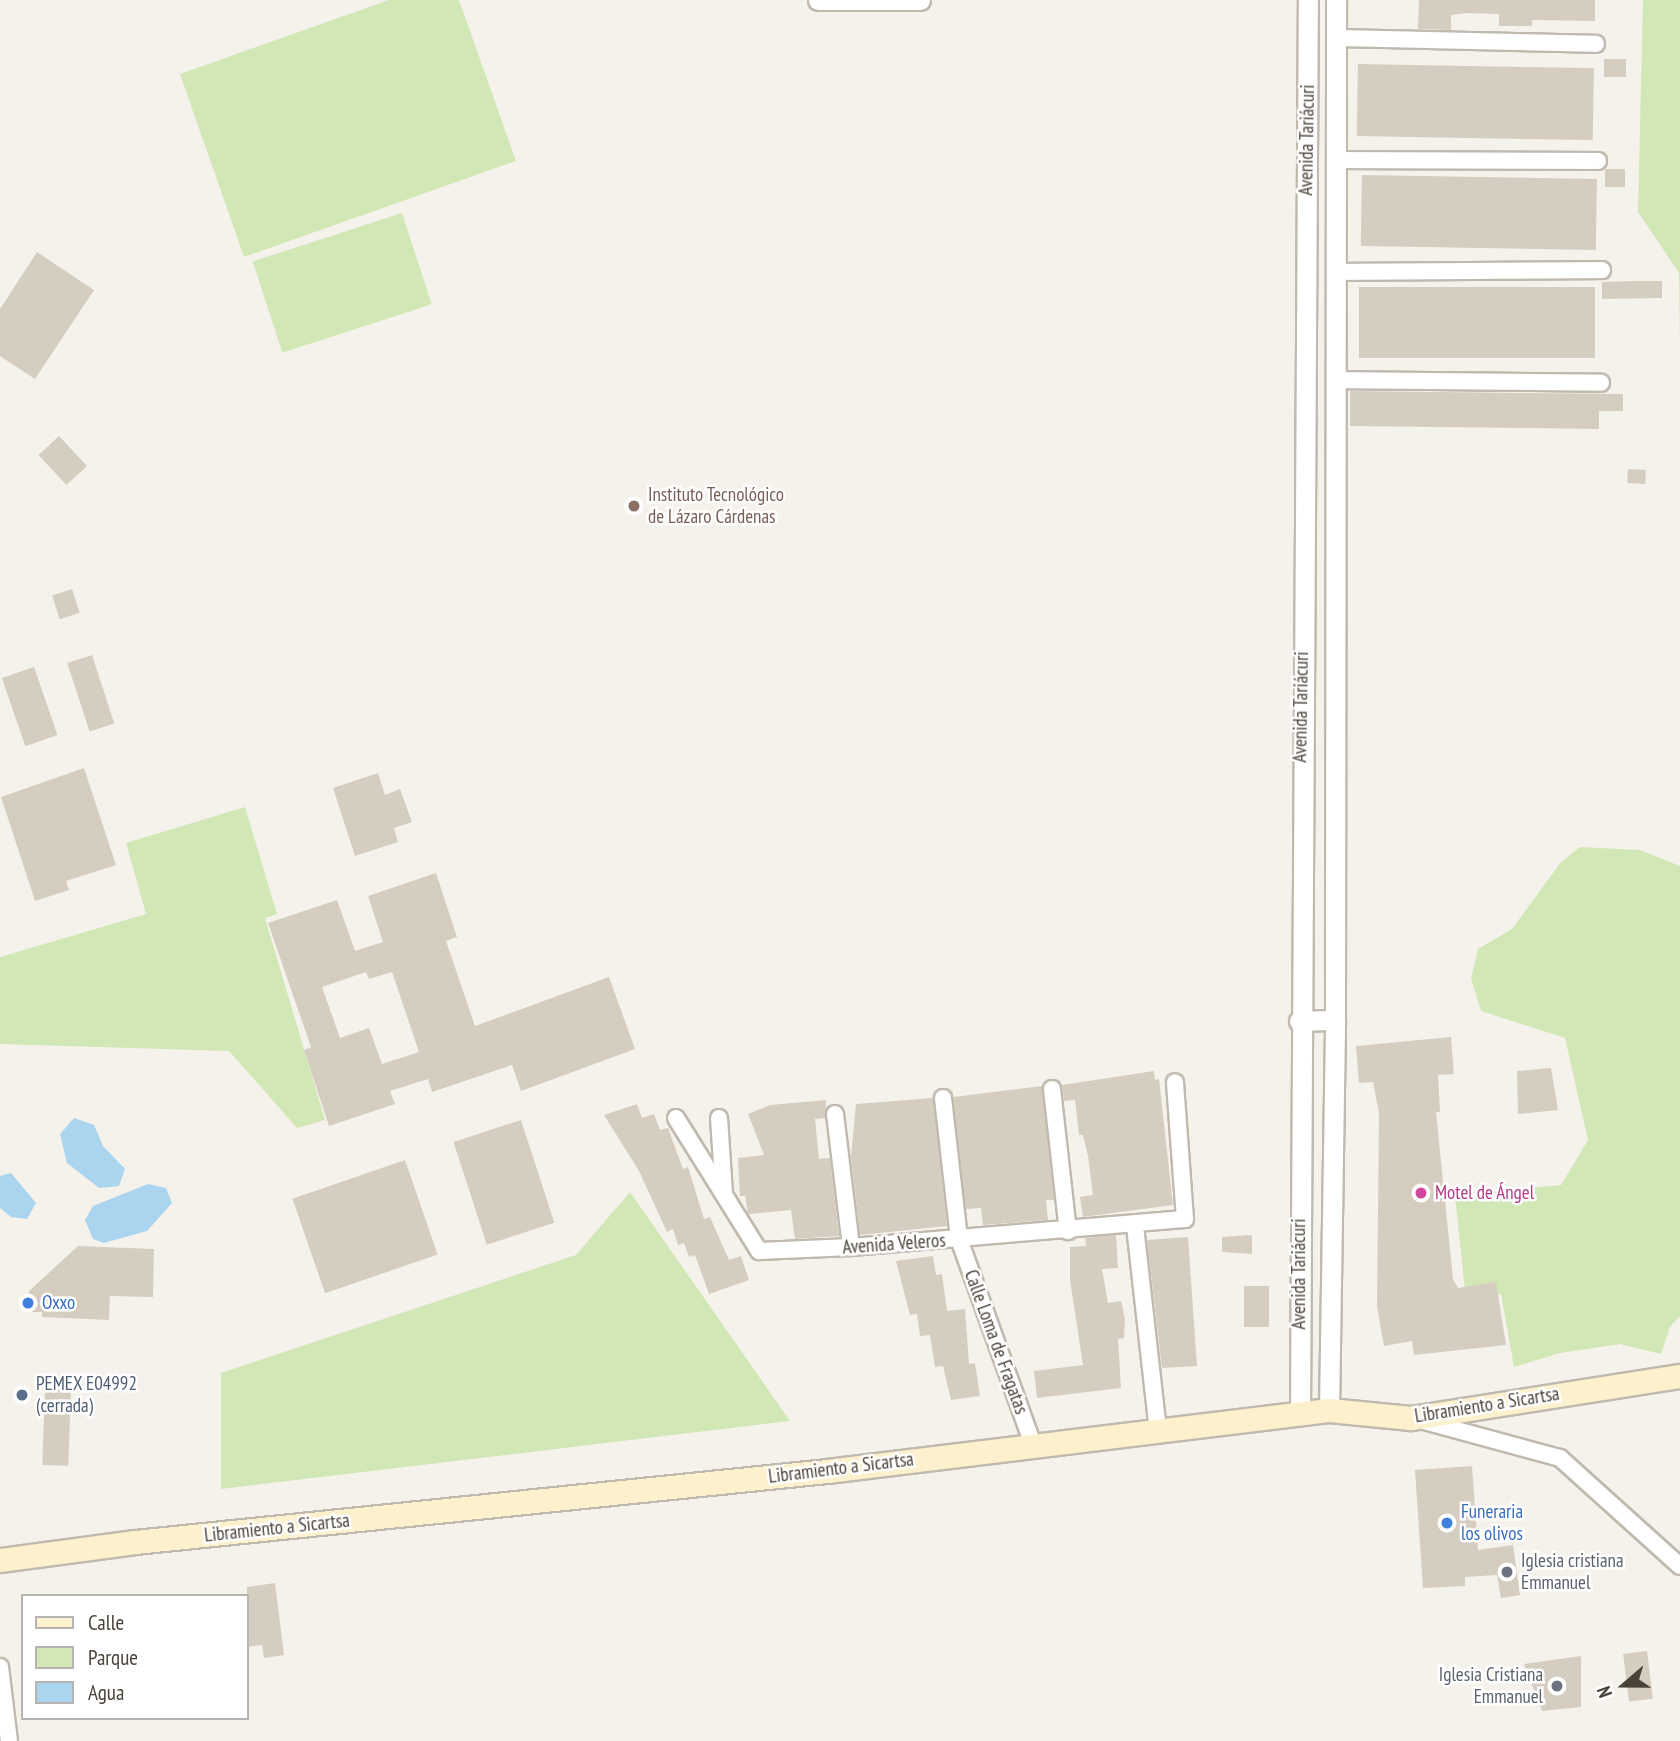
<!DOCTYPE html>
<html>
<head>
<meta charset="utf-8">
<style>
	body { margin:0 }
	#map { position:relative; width:1680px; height:1741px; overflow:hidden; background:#f5f2eb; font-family:"PT Sans Narrow",sans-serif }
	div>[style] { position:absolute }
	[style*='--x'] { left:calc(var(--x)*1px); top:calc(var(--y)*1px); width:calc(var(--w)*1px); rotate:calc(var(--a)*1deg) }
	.green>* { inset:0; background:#d2e7b6; transform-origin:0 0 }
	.water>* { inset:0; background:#abd4ee }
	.building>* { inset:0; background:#d6cdc1; transform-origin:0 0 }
	.roads { filter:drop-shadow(2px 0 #c0b9ae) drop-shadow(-2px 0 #c0b9ae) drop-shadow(0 2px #c0b9ae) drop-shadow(0 -2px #c0b9ae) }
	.minor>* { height:16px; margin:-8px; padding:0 8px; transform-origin:8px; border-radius:8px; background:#fff }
	.tertiary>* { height:19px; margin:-9.5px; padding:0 9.5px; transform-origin:9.5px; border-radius:9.5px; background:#fff }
	.secondary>* { height:23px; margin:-11.5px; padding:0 11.5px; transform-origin:11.5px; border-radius:11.5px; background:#fcf0cd }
	.dots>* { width:19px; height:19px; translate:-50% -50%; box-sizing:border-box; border:4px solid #fff; border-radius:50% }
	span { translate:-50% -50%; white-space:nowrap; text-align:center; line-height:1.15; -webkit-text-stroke:5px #fff; paint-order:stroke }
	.street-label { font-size:19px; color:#494239 }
	.education-label { font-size:19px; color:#785e54 }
	.left { translate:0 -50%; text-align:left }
	.hotel-label { font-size:19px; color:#b23c85 }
	.shop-label { font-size:19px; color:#366cbe }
	.service-label { font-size:19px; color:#4e5e75 }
	.worship-label { font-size:19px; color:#5b616d }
	.right { translate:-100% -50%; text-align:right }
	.legend { position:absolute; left:21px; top:1594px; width:228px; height:126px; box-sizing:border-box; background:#fff; border:2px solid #b6b3b0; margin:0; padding:9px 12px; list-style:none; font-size:21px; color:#494239 }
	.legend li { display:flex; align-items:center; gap:14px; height:35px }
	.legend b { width:35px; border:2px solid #b6b3b0 }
	.north { position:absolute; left:1589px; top:1650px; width:70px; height:70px; -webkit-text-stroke:5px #fff; paint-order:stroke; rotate:250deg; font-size:19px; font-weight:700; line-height:28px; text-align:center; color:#494239 }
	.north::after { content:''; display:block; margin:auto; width:24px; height:32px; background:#494239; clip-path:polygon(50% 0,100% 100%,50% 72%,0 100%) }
</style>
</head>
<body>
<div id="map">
	<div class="green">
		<div style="clip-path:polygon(389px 0,459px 0,516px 161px,244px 257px,180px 74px)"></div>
		<div style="clip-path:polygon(1643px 0,1680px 0,1680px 348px,1679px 273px,1638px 212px)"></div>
		<div style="left:402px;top:213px;width:96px;height:157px;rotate:72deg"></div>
		<div style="clip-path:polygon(245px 807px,277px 914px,265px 918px,325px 1120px,297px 1128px,229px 1051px,0 1044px,0 957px,146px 914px,126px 843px)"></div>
		<div style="clip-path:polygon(1580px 847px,1640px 850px,1680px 866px,1680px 1316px,1670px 1327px,1661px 1354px,1620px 1344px,1560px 1353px,1514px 1367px,1501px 1294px,1466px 1300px,1455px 1196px,1561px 1185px,1588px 1140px,1565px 1038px,1481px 1011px,1471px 979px,1478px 949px,1512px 929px,1561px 862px)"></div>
		<div style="clip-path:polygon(630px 1192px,790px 1421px,221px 1489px,221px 1373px,576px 1255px)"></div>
	</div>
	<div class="water">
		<div style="clip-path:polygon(74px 1118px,94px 1125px,103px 1146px,125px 1169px,119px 1186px,99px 1188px,67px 1163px,60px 1134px)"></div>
		<div style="clip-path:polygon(11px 1173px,36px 1203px,27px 1219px,11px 1217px,0 1208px,0 1176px)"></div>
		<div style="clip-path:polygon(148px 1184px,166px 1188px,172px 1203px,147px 1231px,104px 1243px,93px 1239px,85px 1220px,93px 1206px)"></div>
	</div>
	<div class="building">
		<div style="clip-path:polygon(1419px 0,1595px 0,1595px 21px,1532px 20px,1532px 26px,1499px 26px,1499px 14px,1467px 13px,1451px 15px,1451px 30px,1418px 29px)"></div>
		<div style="left:1626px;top:59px;width:18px;height:22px;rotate:90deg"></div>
		<div style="left:1358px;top:64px;width:236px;height:72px;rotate:1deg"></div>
		<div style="left:1605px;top:169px;width:20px;height:18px"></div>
		<div style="left:1362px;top:175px;width:235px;height:71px;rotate:1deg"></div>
		<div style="clip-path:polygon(37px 252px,94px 290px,35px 379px,0 356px,0 309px)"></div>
		<div style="clip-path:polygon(1633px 281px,1662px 281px,1662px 298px,1602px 299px,1602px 282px)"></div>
		<div style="left:1359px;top:287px;width:236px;height:71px"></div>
		<div style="clip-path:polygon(1350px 391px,1623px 394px,1623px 411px,1599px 411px,1599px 429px,1350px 426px)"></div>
		<div style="left:59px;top:436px;width:41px;height:28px;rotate:47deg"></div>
		<div style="left:1628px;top:469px;width:18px;height:14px;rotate:3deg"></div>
		<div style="left:72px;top:589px;width:25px;height:21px;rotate:72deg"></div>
		<div style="left:92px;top:655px;width:72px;height:26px;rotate:72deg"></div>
		<div style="left:34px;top:667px;width:72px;height:34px;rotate:71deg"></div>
		<div style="clip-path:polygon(84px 768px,116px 865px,66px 881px,69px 890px,35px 901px,1px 797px)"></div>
		<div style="clip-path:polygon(378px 773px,385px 795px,400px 789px,412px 822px,394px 828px,398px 842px,355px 856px,333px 788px)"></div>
		<div style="clip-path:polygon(evenodd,436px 873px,457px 937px,446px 941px,475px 1026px,609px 977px,635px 1049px,521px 1091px,512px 1065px,432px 1092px,428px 1079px,390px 1091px,395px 1104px,329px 1126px,304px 1050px,311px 1047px,268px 923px,337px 900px,355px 951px,383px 942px,368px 896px,436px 873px,366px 972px,369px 979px,392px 972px,419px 1052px,382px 1064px,369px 1028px,340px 1038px,322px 987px,366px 972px)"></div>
		<div style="clip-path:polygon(1451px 1037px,1454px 1074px,1438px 1075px,1440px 1112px,1436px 1112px,1453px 1279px,1458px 1288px,1496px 1282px,1506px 1345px,1414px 1355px,1412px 1341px,1384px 1346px,1377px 1307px,1379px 1113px,1373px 1082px,1359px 1083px,1356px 1046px)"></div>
		<div style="clip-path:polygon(1551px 1068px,1558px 1110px,1518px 1114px,1517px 1071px)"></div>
		<div style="clip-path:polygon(1154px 1071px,1155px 1080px,1159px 1079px,1173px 1205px,1083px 1217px,1080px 1197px,1093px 1195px,1088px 1156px,1083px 1135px,1079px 1135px,1075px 1100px,1064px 1101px,1062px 1085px)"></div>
		<div style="clip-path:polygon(1042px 1086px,1054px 1200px,1046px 1200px,1048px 1220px,983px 1225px,981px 1208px,966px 1209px,953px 1097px)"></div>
		<div style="clip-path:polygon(933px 1098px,947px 1226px,860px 1235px,851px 1156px,856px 1104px)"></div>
		<div style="clip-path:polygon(826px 1100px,825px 1118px,815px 1119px,819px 1159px,830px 1158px,839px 1236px,795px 1239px,791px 1210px,748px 1214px,745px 1196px,740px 1196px,738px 1158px,764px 1155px,748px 1114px,770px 1105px)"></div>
		<div style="clip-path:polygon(637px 1104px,642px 1118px,654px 1114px,660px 1130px,668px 1128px,683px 1169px,688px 1167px,704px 1219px,710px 1217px,729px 1260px,741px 1256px,749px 1280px,709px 1294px,695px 1255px,689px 1257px,684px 1243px,678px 1245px,673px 1229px,667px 1232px,639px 1171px,604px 1115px)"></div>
		<div style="left:521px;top:1120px;width:108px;height:71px;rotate:72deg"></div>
		<div style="left:405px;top:1160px;width:100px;height:119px;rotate:71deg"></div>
		<div style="clip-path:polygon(1116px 1235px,1118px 1268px,1102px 1269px,1108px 1303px,1121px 1301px,1125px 1319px,1124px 1338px,1118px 1339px,1121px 1388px,1037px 1398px,1034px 1371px,1083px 1365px,1070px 1280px,1070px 1247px,1086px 1246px,1085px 1238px)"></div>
		<div style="clip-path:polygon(1252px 1235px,1252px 1254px,1222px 1252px,1222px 1237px)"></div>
		<div style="clip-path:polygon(1188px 1237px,1197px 1366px,1162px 1368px,1147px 1240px)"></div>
		<div style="clip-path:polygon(78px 1246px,154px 1249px,153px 1297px,110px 1296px,109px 1320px,42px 1317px,42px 1312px,28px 1312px,29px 1291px)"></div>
		<div style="clip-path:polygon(933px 1256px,936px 1275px,942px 1274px,947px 1311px,965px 1309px,969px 1364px,975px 1363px,980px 1396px,951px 1400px,943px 1366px,935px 1367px,930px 1335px,920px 1336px,917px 1314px,910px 1315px,896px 1261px)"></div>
		<div style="left:1244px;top:1286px;width:25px;height:41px"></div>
		<div style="left:45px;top:1387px;width:26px;height:78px;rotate:2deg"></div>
		<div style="clip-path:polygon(1472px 1466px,1478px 1550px,1513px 1545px,1520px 1595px,1501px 1598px,1497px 1575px,1465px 1577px,1465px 1586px,1423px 1588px,1415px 1470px)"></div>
		<div style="clip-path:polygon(275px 1583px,284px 1655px,264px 1658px,262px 1645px,247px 1647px,247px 1587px)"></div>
		<div style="left:1647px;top:1651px;width:48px;height:24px;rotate:83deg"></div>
		<div style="clip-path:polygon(1581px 1656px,1581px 1707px,1542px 1711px,1524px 1664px)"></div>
	</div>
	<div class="roads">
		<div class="minor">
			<div style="--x:1336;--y:38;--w:260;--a:1.3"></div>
			<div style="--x:1338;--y:160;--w:260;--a:0.2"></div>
			<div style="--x:1337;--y:272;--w:265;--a:-0.4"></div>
			<div style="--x:1335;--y:380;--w:266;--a:0.6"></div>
			<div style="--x:1052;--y:1089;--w:143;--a:83.6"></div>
			<div style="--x:943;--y:1098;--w:142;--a:83.5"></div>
			<div style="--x:959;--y:1239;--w:218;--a:70.2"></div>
			<div style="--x:835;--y:1114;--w:134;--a:83.1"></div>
			<div style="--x:676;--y:1118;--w:157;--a:58"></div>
			<div style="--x:759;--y:1251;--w:92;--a:-2.5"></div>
			<div style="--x:851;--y:1247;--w:335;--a:-4.8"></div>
			<div style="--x:1185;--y:1219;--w:137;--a:-94.2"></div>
			<div style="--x:719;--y:1118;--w:76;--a:86.2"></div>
			<div style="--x:1135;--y:1226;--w:205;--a:83.6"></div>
			<div style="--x:1420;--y:1420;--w:145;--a:15.2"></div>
			<div style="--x:1560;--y:1458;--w:161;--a:42"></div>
			<div style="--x:0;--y:1667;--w:75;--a:83.1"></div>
		</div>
		<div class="tertiary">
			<div style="--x:818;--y:0;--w:102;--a:0"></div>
			<div style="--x:1299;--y:1021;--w:36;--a:-2"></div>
			<div style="--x:1329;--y:1410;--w:390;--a:-89.1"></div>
			<div style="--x:1335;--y:1020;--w:1020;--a:-89.94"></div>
			<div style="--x:1300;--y:1414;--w:1414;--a:-89.68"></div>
		</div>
		<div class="secondary">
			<div style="--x:0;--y:1560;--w:136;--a:-7.6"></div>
			<div style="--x:135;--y:1542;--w:696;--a:-5.86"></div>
			<div style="--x:827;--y:1471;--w:506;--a:-6.93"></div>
			<div style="--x:1329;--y:1410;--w:82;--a:5.6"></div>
			<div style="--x:1411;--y:1418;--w:272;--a:-8.9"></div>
		</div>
	</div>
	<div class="dots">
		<div style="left:634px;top:506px;background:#8d6e63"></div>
		<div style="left:1421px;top:1193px;background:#d1479c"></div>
		<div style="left:28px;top:1303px;background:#3f7fe0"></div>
		<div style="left:22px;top:1395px;background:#5c6f8a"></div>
		<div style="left:1447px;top:1523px;background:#3f7fe0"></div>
		<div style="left:1507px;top:1572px;background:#6b7280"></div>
		<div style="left:1557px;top:1686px;background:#6b7280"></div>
	</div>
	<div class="street-label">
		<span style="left:1307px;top:140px;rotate:-89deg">Avenida Tariácuri</span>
		<span style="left:1301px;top:707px;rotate:-89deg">Avenida Tariácuri</span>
		<span style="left:894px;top:1244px;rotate:-4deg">Avenida Veleros</span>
		<span style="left:1299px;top:1274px;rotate:-90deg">Avenida Tariácuri</span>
		<span style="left:996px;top:1342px;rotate:70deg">Calle Loma de Fragatas</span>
		<span style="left:1487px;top:1405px;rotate:-9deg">Libramiento a Sicartsa</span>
		<span style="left:841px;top:1468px;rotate:-7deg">Libramiento a Sicartsa</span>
		<span style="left:277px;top:1528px;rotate:-6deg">Libramiento a Sicartsa</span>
	</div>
	<div class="education-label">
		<span class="left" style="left:648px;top:506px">Instituto Tecnológico<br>de Lázaro Cárdenas</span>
	</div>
	<div class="hotel-label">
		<span class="left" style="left:1435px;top:1193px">Motel de Ángel</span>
	</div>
	<div class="shop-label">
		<span class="left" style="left:42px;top:1303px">Oxxo</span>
		<span class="left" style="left:1461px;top:1523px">Funeraria<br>los olivos</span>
	</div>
	<div class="service-label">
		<span class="left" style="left:36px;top:1395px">PEMEX E04992<br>(cerrada)</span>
	</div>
	<div class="worship-label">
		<span class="left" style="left:1521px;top:1572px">Iglesia cristiana<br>Emmanuel</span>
		<span class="right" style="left:1543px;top:1686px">Iglesia Cristiana<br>Emmanuel</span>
	</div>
	<ul class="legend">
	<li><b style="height:9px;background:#fcf0cd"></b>Calle</li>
	<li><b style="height:19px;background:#d2e7b6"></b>Parque</li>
	<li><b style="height:19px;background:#abd4ee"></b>Agua</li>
	</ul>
	<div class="north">N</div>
</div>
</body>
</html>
